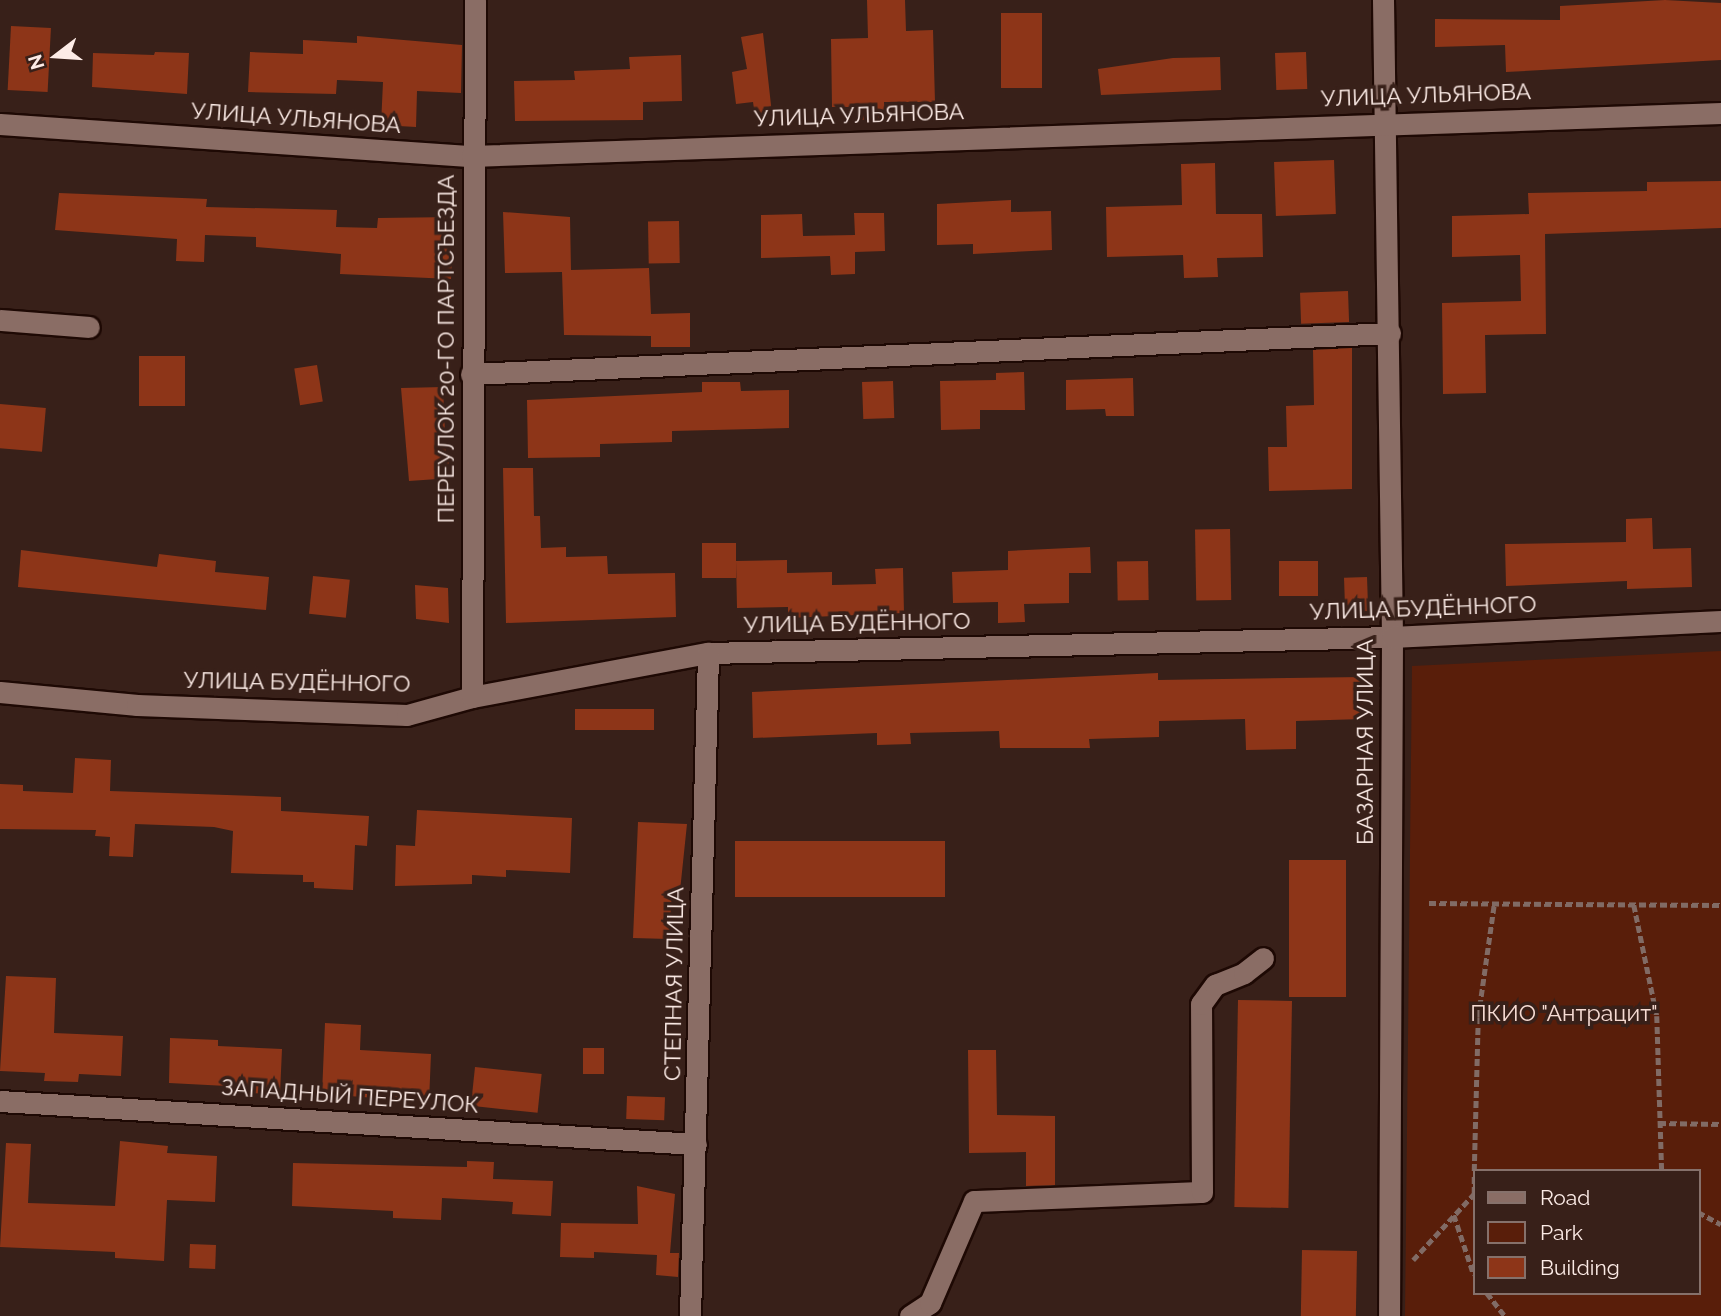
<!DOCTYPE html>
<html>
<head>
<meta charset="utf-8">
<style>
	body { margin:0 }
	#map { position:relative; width:1721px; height:1316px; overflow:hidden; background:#382019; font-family:Raleway,sans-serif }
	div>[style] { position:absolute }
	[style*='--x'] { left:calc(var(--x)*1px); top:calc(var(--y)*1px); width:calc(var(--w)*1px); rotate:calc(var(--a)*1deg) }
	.green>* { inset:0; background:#591e0a }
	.building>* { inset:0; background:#8d3518; transform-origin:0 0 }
	.path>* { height:4.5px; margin-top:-2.25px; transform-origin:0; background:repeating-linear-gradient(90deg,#816b65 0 7px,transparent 0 10.5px) }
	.roads { filter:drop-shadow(2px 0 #1e0904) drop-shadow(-2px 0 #1e0904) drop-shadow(0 2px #1e0904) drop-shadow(0 -2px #1e0904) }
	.minor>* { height:21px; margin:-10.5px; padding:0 10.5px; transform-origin:10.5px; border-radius:10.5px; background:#8a6d65 }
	span { translate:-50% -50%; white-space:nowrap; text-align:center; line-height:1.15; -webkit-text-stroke:7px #382019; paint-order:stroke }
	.street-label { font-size:23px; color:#fcebe6 }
	.park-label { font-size:23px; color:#f6dbd3 }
	.legend { position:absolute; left:1473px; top:1169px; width:228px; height:126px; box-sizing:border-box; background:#382019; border:2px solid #86716b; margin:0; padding:9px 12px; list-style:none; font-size:21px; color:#fcebe6 }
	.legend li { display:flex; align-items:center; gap:14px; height:35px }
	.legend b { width:35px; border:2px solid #86716b }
	.north { position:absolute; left:21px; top:21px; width:70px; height:70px; -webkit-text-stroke:5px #382019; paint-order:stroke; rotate:253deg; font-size:19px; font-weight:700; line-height:28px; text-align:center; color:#fcebe6 }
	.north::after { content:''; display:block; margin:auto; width:24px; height:32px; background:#fcebe6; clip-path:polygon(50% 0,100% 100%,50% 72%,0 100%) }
</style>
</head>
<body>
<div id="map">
	<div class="green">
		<div style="clip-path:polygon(evenodd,1721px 651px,1721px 1316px,1405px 1316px,1412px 666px,1721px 651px,1474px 1171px,1698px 1171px,1698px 1293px,1474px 1293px,1474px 1171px)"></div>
	</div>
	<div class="building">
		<div style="clip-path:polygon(867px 0,905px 0,906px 31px,933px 30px,935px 102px,884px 102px,885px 119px,862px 120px,861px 107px,832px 107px,831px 39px,868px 38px)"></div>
		<div style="clip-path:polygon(1665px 0,1721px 3px,1721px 60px,1506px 72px,1505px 45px,1435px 47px,1435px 19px,1560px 20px,1560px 6px)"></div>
		<div style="left:1001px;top:13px;width:41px;height:75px"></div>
		<div style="left:11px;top:26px;width:40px;height:64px;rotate:3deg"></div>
		<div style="clip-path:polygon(763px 33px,772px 114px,755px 116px,753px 102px,736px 104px,732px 72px,747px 69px,741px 37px)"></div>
		<div style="clip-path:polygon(357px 36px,462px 45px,461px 93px,417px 91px,416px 127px,381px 125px,383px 82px,337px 80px,336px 94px,248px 92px,250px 52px,303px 54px,303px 40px,357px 43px)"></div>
		<div style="clip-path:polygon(155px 52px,189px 53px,187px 94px,92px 87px,93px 53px,154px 55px)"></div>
		<div style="left:1306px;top:52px;width:37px;height:31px;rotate:88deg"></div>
		<div style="clip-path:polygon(681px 55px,682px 101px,643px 102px,643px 120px,515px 121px,514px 81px,575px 80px,574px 71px,630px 69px,629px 57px)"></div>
		<div style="clip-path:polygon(1220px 57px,1221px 90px,1101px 95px,1098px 69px,1173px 58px)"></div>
		<div style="left:1334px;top:160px;width:54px;height:60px;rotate:88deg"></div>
		<div style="clip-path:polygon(1215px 163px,1216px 214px,1262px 214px,1263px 257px,1217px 258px,1218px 277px,1184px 278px,1183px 255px,1107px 257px,1106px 207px,1182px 205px,1181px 164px)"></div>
		<div style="clip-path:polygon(1721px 181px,1721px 228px,1545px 234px,1546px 334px,1485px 335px,1486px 393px,1443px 394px,1442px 303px,1521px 301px,1520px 255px,1452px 257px,1452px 216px,1529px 214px,1528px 193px,1647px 191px,1647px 182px)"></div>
		<div style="clip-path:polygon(59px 193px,207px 199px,206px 207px,337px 210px,336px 227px,377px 228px,378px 218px,455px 217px,451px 279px,340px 274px,341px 254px,256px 247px,256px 237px,205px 235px,204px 262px,176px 261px,177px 239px,55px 230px)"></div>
		<div style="clip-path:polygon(1011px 200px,1011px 212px,1051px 211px,1052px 250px,973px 254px,973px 244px,937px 245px,937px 204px)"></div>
		<div style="clip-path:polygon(503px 212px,570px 217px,571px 270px,649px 268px,651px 314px,690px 313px,690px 347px,651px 347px,651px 336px,564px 335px,562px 272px,505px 273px)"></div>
		<div style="clip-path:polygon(854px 213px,884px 213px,885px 251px,855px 252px,855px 274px,831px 275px,830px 256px,761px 258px,761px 215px,802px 214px,803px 236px,855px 235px)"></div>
		<div style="left:679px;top:221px;width:42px;height:31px;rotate:89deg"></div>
		<div style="left:1348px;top:291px;width:31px;height:48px;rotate:88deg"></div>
		<div style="clip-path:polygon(1352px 348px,1352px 489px,1269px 491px,1268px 447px,1287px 447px,1286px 406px,1314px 405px,1313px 350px)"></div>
		<div style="left:139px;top:356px;width:46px;height:50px"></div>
		<div style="left:317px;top:365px;width:37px;height:23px;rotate:81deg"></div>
		<div style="clip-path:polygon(1024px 372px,1025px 410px,980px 410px,980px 429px,941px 430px,940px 381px,996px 380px,996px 373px)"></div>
		<div style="clip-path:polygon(1133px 378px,1134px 416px,1106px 416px,1105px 409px,1066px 410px,1066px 380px)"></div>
		<div style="left:893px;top:381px;width:37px;height:31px;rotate:88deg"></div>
		<div style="clip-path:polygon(702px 382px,740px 382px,741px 391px,789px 390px,789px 428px,672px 431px,672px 442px,600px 444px,600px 457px,528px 458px,527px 400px,702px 392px)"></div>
		<div style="clip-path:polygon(443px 387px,446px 456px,450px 456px,452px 478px,409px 481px,401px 388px)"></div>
		<div style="left:0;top:404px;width:46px;height:44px;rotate:5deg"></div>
		<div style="clip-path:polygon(503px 468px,533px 468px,534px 516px,540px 516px,541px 548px,566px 547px,566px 557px,607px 556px,608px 574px,675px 573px,676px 617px,506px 623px)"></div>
		<div style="clip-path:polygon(1652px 518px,1653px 549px,1691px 548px,1692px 587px,1627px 589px,1627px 581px,1506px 586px,1505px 544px,1626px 542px,1626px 519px)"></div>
		<div style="left:1230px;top:529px;width:71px;height:35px;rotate:89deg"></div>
		<div style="left:736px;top:543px;width:35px;height:34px;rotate:90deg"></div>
		<div style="clip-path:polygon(1090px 547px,1091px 573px,1069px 573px,1069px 603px,1024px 604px,1025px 622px,998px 623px,998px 602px,953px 603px,952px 572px,1008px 570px,1008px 551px)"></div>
		<div style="clip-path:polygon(21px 550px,157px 567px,159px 554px,216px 561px,215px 572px,269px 577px,266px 610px,18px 587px)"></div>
		<div style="clip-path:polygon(787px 560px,787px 573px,832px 572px,832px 585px,876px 584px,875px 569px,903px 568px,904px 613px,788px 618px,788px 607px,737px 608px,736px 561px)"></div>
		<div style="left:1148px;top:561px;width:39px;height:31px;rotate:89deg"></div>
		<div style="left:1279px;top:561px;width:39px;height:35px"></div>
		<div style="left:313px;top:576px;width:37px;height:38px;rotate:6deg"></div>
		<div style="left:1367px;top:577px;width:34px;height:23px;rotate:88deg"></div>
		<div style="clip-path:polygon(415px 585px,448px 588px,449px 623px,416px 619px)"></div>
		<div style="clip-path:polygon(1158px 673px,1158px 680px,1363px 677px,1363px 719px,1296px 721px,1296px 749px,1246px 750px,1245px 719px,1159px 721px,1159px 737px,1089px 739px,1090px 748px,1000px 748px,999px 731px,910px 733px,911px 744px,877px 745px,877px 733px,753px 738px,752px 692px)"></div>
		<div style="left:575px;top:709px;width:79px;height:21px"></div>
		<div style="clip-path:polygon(75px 758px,111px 760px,110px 791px,281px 797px,281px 811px,369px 816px,367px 846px,355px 845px,353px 890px,314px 888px,314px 882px,303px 882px,303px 875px,231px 873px,233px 831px,214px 827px,135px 824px,133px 857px,109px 856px,110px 837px,95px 836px,96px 830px,0 829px,0 784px,23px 785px,23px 791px,73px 793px)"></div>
		<div style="clip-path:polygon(417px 810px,572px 818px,570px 873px,506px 870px,506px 877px,472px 875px,472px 884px,395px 886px,396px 845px,415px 846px)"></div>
		<div style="clip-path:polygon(638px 822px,687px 824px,680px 891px,672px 891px,669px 939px,633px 938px)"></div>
		<div style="left:735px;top:841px;width:210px;height:56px"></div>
		<div style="left:1289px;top:860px;width:57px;height:137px"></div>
		<div style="clip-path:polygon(6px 976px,56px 978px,54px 1033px,123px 1036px,121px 1076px,79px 1074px,78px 1082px,44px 1081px,45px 1073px,0 1071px)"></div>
		<div style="left:1238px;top:1000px;width:54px;height:207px;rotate:1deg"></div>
		<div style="clip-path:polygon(325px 1023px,361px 1025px,360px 1050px,431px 1054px,429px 1102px,322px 1094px)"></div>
		<div style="clip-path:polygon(170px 1038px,218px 1040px,218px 1046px,282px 1049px,280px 1094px,245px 1093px,246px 1087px,169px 1083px)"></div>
		<div style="left:583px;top:1048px;width:21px;height:26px"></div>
		<div style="clip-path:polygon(968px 1050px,996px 1050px,997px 1115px,1055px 1116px,1055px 1185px,1026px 1186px,1026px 1152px,969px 1153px)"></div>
		<div style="left:475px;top:1067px;width:67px;height:39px;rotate:6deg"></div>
		<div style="left:627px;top:1096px;width:38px;height:23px;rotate:2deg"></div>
		<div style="clip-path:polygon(120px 1141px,168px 1146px,167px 1153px,217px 1156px,215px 1202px,167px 1200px,164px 1261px,115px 1258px,115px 1252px,0 1247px,6px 1143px,31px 1144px,28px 1203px,115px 1206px)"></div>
		<div style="clip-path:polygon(467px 1161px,494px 1162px,493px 1179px,553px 1181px,551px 1216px,512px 1214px,513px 1202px,442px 1198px,441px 1220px,393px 1218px,393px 1211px,292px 1206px,293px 1163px,467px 1167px)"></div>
		<div style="clip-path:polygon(637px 1186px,675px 1194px,670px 1253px,679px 1253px,678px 1277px,656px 1275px,657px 1255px,594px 1252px,594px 1258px,560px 1257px,561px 1223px,638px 1224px)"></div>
		<div style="left:190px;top:1244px;width:26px;height:24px;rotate:2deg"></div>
		<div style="left:1302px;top:1250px;width:55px;height:66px;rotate:1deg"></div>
	</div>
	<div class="path">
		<div style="--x:1429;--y:903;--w:292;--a:0.4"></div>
		<div style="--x:1634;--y:905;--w:113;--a:78.3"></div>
		<div style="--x:1657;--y:1016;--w:155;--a:88.2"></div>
		<div style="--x:1659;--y:1123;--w:62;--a:0.9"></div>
		<div style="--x:1474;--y:1171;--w:154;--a:-88.5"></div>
		<div style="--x:1478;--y:1017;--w:114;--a:-81.9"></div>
		<div style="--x:1474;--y:1194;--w:21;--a:-90"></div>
		<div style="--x:1698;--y:1212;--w:26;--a:28"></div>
		<div style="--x:1454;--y:1215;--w:63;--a:71.6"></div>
		<div style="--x:1413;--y:1260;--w:90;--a:-47.3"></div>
		<div style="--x:1487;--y:1293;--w:29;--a:52"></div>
	</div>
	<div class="roads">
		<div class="minor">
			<div style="--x:1383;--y:0;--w:637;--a:89.19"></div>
			<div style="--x:1392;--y:637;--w:679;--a:90.25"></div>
			<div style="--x:0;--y:124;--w:473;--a:3.9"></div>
			<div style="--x:472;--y:156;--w:1250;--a:-1.97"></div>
			<div style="--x:0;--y:320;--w:89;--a:4.5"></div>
			<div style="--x:471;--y:374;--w:920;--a:-2.55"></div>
			<div style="--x:0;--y:692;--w:138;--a:5.4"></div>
			<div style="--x:137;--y:705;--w:270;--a:2.1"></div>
			<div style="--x:407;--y:715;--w:67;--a:-15.5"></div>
			<div style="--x:472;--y:697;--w:240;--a:-10.6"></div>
			<div style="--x:708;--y:653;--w:684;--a:-1.34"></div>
			<div style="--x:1392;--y:637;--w:329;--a:-2.8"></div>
			<div style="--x:472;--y:697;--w:697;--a:-89.75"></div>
			<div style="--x:0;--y:1101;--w:697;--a:3.54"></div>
			<div style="--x:690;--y:1316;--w:663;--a:-88.44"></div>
			<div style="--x:910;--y:1316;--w:24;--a:-33"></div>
			<div style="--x:930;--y:1303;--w:111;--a:-66.7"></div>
			<div style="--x:974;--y:1201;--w:228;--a:-2.3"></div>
			<div style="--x:1202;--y:1192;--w:188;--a:-90.3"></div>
			<div style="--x:1201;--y:1004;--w:24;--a:-54"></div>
			<div style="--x:1215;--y:985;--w:31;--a:-22"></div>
			<div style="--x:1244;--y:973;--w:24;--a:-38"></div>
		</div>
	</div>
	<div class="street-label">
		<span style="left:1426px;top:95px;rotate:-2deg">УЛИЦА УЛЬЯНОВА</span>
		<span style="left:859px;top:115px;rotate:-2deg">УЛИЦА УЛЬЯНОВА</span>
		<span style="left:296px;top:118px;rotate:4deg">УЛИЦА УЛЬЯНОВА</span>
		<span style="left:446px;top:349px;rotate:-90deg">ПЕРЕУЛОК 20-ГО ПАРТСЪЕЗДА</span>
		<span style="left:1423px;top:608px;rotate:-2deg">УЛИЦА БУДЁННОГО</span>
		<span style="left:857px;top:623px;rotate:-1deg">УЛИЦА БУДЁННОГО</span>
		<span style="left:297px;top:682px;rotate:1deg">УЛИЦА БУДЁННОГО</span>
		<span style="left:1365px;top:742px;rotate:-90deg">БАЗАРНАЯ УЛИЦА</span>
		<span style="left:674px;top:984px;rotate:-89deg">СТЕПНАЯ УЛИЦА</span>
		<span style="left:350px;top:1096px;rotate:4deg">ЗАПАДНЫЙ ПЕРЕУЛОК</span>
	</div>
	<div class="park-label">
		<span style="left:1564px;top:1013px">ПКИО "Антрацит"</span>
	</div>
	<ul class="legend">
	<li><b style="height:9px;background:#8a6d65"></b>Road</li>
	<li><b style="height:19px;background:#591e0a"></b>Park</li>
	<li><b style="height:19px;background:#8d3518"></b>Building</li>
	</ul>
	<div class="north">N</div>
</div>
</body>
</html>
